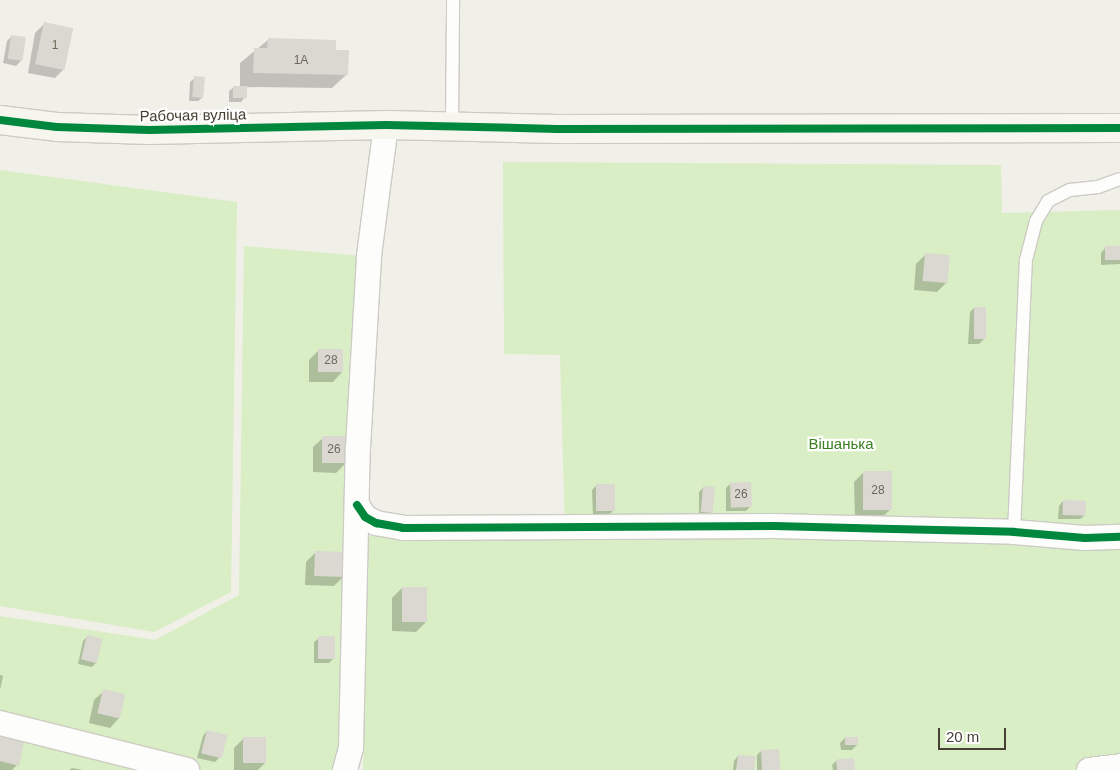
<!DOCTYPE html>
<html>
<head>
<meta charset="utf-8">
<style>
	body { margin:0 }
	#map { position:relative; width:1120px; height:770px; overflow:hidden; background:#f0efe8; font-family:Helvetica,sans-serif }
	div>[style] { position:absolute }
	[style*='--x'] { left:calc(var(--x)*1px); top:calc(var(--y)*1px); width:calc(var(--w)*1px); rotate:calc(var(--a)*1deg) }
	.green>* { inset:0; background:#d9eec4 }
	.shadow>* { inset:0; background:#0003 }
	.building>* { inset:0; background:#dad8d0; transform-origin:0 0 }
	.roads { filter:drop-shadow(1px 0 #cccbc4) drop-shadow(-1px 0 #cccbc4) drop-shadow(0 1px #cccbc4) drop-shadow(0 -1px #cccbc4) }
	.lane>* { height:12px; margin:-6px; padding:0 6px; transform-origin:6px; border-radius:6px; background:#fdfdfc }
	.street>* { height:24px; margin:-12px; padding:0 12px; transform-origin:12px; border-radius:12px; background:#fdfdfc }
	.secondary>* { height:28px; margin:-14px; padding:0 14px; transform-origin:14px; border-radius:14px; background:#f6f5ee }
	.cycleway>* { height:8px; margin:-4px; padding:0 4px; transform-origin:4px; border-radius:4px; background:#00873e }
	span { translate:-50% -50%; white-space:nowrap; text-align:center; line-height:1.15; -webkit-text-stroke:4.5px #fff; paint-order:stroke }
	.number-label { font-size:12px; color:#6c685b }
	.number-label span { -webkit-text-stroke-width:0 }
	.street-label { font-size:15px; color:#474133 }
	.park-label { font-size:15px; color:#3a7f20 }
	.scale { position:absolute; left:938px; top:728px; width:68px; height:22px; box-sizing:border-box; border:2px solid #474133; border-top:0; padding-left:6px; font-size:15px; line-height:18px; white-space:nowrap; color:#474133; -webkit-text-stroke:4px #fff; paint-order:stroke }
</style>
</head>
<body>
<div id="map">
	<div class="green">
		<div style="clip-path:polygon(503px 162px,1001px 165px,1002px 213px,1120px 210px,1120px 770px,363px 770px,368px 536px,565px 534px,560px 355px,504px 354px)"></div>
		<div style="clip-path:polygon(0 170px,237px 202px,231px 592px,154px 632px,0 606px)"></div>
		<div style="clip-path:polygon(244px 246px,362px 256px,339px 770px,0 770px,0 616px,155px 640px,239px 595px)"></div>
	</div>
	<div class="shadow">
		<div style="clip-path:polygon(44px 24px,65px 68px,55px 78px,28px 73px,35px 33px)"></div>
		<div style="clip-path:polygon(12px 36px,21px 61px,16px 66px,3px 63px,7px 41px)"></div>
		<div style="clip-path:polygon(268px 40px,335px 51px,347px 74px,332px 88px,245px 87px,245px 97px,241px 102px,229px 102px,229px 91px,234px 87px,240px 87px,240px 63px)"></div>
		<div style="clip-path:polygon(195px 78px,203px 97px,198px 101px,189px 101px,190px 82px)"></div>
		<div style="clip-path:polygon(1120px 247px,1120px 264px,1101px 265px,1101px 253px,1105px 248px)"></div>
		<div style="clip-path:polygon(925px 255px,947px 282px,937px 292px,914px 290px,916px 264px)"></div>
		<div style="clip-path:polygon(974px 308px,984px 339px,979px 344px,968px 344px,970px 312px)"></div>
		<div style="clip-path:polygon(318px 351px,342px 372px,333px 382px,309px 382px,309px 360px)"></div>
		<div style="clip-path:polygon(323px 438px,346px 463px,336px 473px,313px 472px,313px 447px)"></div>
		<div style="clip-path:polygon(864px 472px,890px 510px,880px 519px,855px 519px,854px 482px)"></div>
		<div style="clip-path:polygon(730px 484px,751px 506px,746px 511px,726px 511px,726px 488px)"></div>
		<div style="clip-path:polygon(596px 486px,615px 509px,610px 514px,593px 515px,592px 490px)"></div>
		<div style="clip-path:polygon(703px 488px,713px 512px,708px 516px,699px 516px,699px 492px)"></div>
		<div style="clip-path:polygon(1063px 501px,1085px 515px,1080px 519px,1058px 519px,1059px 506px)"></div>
		<div style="clip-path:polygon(315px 553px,344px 576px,334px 586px,305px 585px,306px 562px)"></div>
		<div style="clip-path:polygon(402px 588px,426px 622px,416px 632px,392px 631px,392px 598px)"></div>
		<div style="clip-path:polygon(87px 637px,97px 662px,92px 667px,78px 664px,83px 641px)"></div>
		<div style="clip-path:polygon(319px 638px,334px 658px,329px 663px,314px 663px,314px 642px)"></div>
		<div style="clip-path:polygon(0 675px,3px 676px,0 690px)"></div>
		<div style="clip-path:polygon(104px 691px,119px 718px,110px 728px,89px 723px,94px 700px)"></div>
		<div style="clip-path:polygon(207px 731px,219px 758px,215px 762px,197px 758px,203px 736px)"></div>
		<div style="clip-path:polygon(0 738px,17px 765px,12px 770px,0 770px)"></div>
		<div style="clip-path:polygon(244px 738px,265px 763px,258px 770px,234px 770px,234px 748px)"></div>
		<div style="clip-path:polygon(845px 738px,857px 745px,852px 750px,841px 750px,840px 743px)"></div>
		<div style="clip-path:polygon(761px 751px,779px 770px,757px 770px,757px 755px)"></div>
		<div style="clip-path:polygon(738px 756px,753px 770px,733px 770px,734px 761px)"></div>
		<div style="clip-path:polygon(837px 760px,853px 770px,833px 770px,832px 765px)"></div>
		<div style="clip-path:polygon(72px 768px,83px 770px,69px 770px)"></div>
	</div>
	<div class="building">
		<div style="left:44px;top:22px;width:30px;height:43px;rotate:12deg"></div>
		<div style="left:11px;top:35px;width:15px;height:24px;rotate:8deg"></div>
		<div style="clip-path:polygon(268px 38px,336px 40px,336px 50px,349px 50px,348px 75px,253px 73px,254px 48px,267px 48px)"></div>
		<div style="left:194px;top:76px;width:11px;height:21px;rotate:5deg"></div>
		<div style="left:233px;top:86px;width:14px;height:12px"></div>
		<div style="left:1120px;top:246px;width:14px;height:15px;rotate:90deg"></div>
		<div style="left:925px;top:253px;width:25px;height:28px;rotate:5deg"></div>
		<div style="left:974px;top:307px;width:12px;height:32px"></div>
		<div style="left:318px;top:349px;width:25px;height:23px"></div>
		<div style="left:322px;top:436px;width:25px;height:27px"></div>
		<div style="left:863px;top:471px;width:29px;height:39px"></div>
		<div style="left:751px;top:482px;width:25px;height:21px;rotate:88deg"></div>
		<div style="left:596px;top:484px;width:19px;height:27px"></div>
		<div style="left:703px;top:486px;width:12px;height:26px;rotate:5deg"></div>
		<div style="left:1063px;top:500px;width:23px;height:15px;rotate:2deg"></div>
		<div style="left:315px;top:551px;width:31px;height:25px;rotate:2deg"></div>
		<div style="left:402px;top:587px;width:25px;height:35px"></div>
		<div style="left:87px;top:635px;width:16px;height:25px;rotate:14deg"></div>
		<div style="left:318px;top:636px;width:17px;height:23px"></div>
		<div style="left:103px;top:689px;width:23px;height:25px;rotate:13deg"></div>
		<div style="left:207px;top:730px;width:21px;height:24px;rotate:14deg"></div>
		<div style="clip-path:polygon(0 737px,24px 742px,19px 766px,0 761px)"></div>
		<div style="left:243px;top:737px;width:23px;height:26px"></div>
		<div style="left:845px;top:737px;width:13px;height:8px"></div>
		<div style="left:779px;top:749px;width:21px;height:18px;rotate:87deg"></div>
		<div style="clip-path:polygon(738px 755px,756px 756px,754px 770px,736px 770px)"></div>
		<div style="left:854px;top:758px;width:12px;height:18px;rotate:85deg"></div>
	</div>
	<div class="roads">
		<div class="lane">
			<div style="--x:452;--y:126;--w:126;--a:-89.5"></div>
			<div style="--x:1014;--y:532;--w:272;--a:-87.5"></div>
			<div style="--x:1026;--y:260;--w:40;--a:-75.6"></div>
			<div style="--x:1036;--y:221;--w:23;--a:-59"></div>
			<div style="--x:1048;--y:201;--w:25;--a:-27"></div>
			<div style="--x:1070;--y:190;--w:28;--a:-6"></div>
			<div style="--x:1098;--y:187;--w:23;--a:-20"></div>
		</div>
		<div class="street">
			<div style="--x:357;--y:505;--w:14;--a:56"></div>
			<div style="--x:365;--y:517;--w:13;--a:29"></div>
			<div style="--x:376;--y:523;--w:27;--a:10"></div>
			<div style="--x:403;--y:528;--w:371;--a:-0.3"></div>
			<div style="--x:774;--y:526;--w:240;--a:1.4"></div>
			<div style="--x:1014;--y:532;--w:71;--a:4.8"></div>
			<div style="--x:1085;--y:538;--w:35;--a:-2"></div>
			<div style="--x:0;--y:723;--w:193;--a:14.1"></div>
			<div style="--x:345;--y:770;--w:23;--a:-75"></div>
			<div style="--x:351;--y:748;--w:300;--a:-88.7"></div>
			<div style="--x:358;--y:448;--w:192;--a:-86.7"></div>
			<div style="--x:369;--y:256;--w:132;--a:-82.6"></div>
			<div style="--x:1089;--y:770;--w:31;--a:-7"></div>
		</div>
		<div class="secondary">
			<div style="--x:0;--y:120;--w:57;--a:7"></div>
			<div style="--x:57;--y:127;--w:92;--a:1.9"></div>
			<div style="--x:149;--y:130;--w:237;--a:-1.2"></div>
			<div style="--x:386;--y:125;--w:171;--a:1.3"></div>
			<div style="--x:557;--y:129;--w:563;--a:-0.1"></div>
		</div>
	</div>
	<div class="cycleway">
		<div style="--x:0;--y:120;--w:57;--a:7"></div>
		<div style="--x:57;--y:127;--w:92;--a:1.9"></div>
		<div style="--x:149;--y:130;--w:237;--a:-1.2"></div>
		<div style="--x:386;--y:125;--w:171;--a:1.3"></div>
		<div style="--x:557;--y:129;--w:563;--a:-0.1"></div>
		<div style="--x:357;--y:505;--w:14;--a:56"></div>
		<div style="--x:365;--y:517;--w:13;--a:29"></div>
		<div style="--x:376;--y:523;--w:27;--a:10"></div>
		<div style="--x:403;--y:528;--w:371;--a:-0.3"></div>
		<div style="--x:774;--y:526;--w:240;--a:1.4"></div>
		<div style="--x:1014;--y:532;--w:71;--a:4.8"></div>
		<div style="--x:1085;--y:538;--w:35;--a:-2"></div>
	</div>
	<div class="number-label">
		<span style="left:55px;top:46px">1</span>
		<span style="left:301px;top:61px">1А</span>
		<span style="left:331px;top:361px">28</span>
		<span style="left:334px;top:450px">26</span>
		<span style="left:878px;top:491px">28</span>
		<span style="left:741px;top:495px">26</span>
	</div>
	<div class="street-label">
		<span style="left:193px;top:115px;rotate:-1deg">Рабочая вуліца</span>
	</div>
	<div class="park-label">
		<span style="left:841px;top:444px">Вішанька</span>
	</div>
	<div class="scale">20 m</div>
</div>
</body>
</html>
